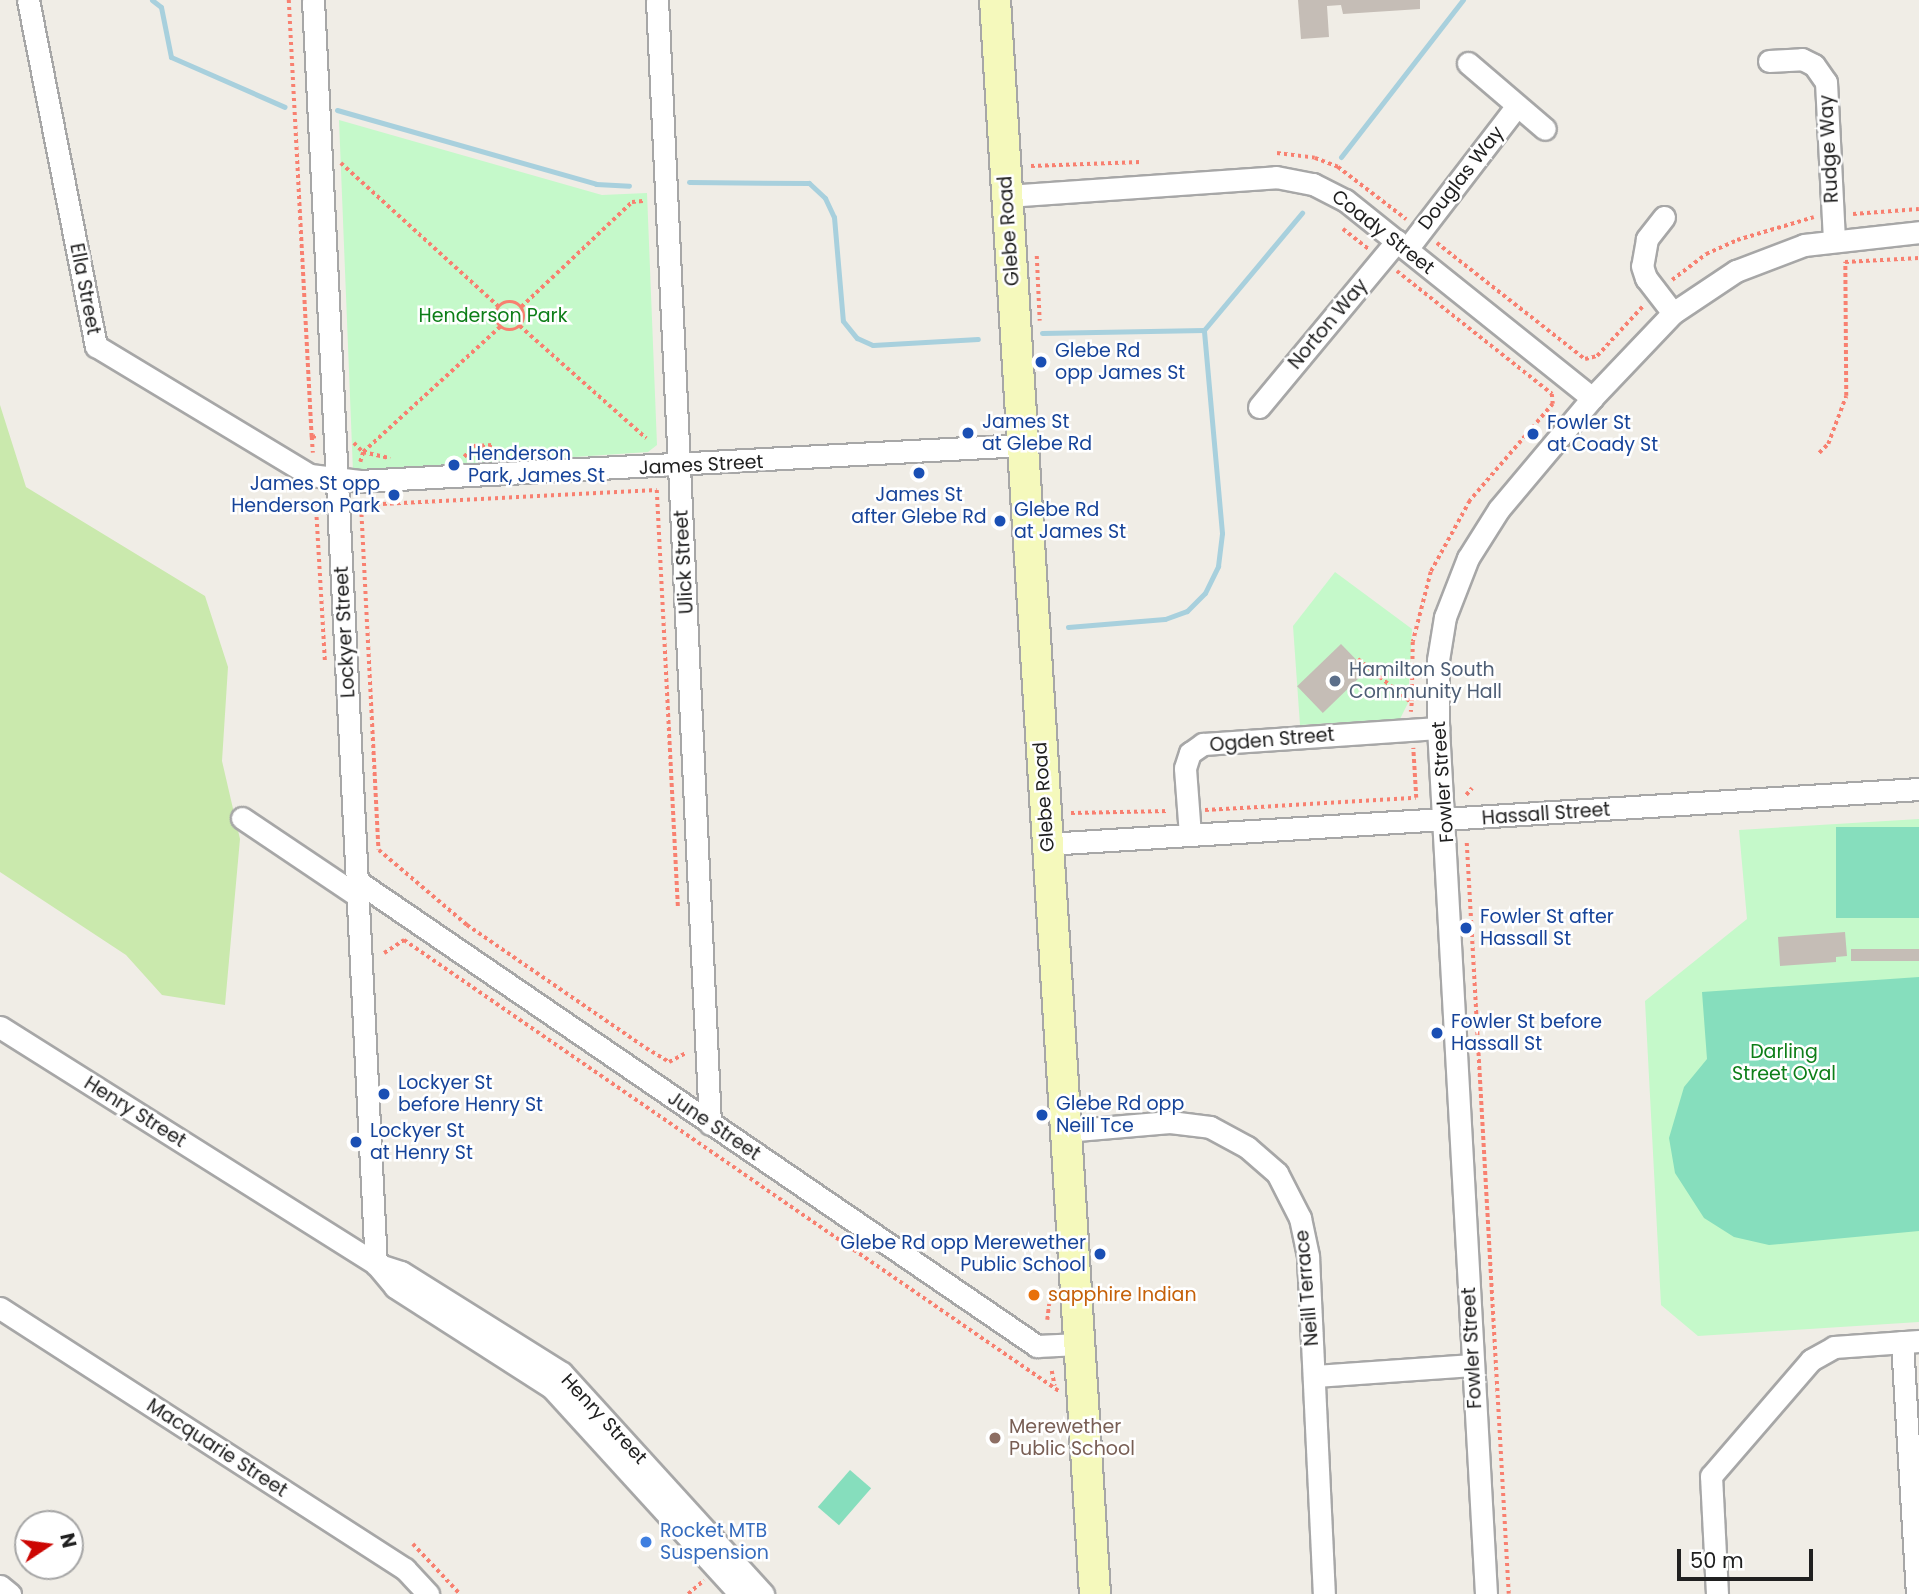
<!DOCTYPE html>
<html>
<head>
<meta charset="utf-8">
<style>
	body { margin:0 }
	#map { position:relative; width:1919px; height:1594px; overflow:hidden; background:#f0ede6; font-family:Poppins,sans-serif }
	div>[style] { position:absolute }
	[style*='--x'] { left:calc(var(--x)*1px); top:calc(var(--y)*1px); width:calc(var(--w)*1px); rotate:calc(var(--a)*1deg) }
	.grass>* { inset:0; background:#cae9ad }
	.park>* { inset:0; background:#c5f9ca }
	.pitch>* { inset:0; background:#86debd; transform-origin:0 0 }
	.stream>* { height:5px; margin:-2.5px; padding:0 2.5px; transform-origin:2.5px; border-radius:2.5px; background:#a8d0dd }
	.building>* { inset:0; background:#c5bdb6; transform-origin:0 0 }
	.path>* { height:3.5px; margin-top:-1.75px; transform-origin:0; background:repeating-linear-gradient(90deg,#f88070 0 3.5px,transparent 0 7px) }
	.path>.ring { margin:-1.75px; padding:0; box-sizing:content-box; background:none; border:3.5px solid #f88070; border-radius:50% }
	.roads { filter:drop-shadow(2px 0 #a7a7a7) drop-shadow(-2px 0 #a7a7a7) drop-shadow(0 2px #a7a7a7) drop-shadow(0 -2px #a7a7a7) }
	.minor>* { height:21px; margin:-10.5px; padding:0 10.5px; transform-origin:10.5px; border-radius:10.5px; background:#fff }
	.secondary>* { height:30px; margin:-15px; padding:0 15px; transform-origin:15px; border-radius:15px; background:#f5f9bc }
	.dots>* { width:19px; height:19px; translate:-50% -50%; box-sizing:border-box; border:4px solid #fff; border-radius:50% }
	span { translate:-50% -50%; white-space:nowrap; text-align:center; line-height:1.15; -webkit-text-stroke:5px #fff; paint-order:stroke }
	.street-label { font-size:19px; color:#202020 }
	.park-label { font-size:19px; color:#0d7e18 }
	.transit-label { font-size:19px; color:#164399 }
	.left { translate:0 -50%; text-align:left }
	.right { translate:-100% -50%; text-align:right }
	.service-label { font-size:19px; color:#4e5e75 }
	.food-label { font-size:19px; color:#c56008 }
	.education-label { font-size:19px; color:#785e54 }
	.shop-label { font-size:19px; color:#366cbe }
	.north { position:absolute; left:14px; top:1510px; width:70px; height:70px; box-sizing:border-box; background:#fff; border:2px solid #a6a6a6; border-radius:50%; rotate:77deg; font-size:19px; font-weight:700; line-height:28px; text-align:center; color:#202020 }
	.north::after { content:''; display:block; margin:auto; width:24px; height:32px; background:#cc0603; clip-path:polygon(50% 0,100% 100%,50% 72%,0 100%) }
	.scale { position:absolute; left:1677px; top:1549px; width:136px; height:32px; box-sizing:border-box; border:4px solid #202020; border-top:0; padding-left:9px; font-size:21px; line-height:24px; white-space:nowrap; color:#202020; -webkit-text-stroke:5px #fff; paint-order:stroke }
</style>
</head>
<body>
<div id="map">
	<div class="grass">
		<div style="clip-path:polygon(0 405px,26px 487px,205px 596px,228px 667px,222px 761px,240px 839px,225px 1005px,162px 995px,126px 955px,0 872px)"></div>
	</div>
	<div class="park">
		<div style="clip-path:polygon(339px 120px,602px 195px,647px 193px,657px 445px,648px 452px,353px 472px)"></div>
		<div style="clip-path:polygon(1335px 572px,1412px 629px,1408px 703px,1400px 719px,1300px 725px,1293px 626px)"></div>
		<div style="clip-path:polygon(1919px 819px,1919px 1322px,1698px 1336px,1661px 1305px,1645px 1001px,1747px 919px,1739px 830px)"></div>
	</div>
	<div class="pitch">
		<div style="left:1919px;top:827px;width:91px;height:83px;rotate:90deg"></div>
		<div style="clip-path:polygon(1919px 977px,1919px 1231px,1769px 1245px,1734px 1237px,1704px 1218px,1675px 1173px,1669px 1138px,1684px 1087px,1707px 1059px,1702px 992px)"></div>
		<div style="left:850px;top:1470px;width:28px;height:49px;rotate:41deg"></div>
	</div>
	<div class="stream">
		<div style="--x:152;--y:0;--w:11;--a:38"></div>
		<div style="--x:161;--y:7;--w:51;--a:78.7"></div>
		<div style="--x:171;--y:57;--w:124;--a:23.7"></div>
		<div style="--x:337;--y:110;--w:269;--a:15.9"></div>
		<div style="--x:596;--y:184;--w:33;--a:3"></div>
		<div style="--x:1341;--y:157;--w:199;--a:-52.2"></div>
		<div style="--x:689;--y:182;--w:120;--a:0.5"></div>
		<div style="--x:809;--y:183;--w:22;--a:43"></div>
		<div style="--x:825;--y:198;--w:21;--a:65"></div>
		<div style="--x:834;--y:217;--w:104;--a:85.1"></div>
		<div style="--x:843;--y:321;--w:22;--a:51"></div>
		<div style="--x:857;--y:338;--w:17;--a:24"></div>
		<div style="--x:873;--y:345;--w:105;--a:-3.3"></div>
		<div style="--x:1042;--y:333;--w:162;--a:-1.1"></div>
		<div style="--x:1068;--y:627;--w:97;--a:-4.7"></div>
		<div style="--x:1165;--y:619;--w:23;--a:-20"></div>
		<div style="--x:1187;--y:611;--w:25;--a:-45"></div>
		<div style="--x:1205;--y:593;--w:30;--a:-64"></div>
		<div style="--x:1218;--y:566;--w:33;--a:-83"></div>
		<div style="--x:1222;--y:533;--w:204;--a:-95.1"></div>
		<div style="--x:1204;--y:330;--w:153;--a:-50.1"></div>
	</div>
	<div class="building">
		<div style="clip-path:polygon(1298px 0,1420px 0,1420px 9px,1343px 14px,1341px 5px,1327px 6px,1329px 37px,1301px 39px)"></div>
		<div style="left:1341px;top:644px;width:37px;height:61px;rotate:46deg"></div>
		<div style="clip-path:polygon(1845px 932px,1847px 956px,1836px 957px,1836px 962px,1780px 966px,1778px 937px)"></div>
		<div style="left:1919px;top:949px;width:12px;height:68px;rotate:90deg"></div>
	</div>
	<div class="path">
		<div style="--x:289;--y:0;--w:438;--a:87"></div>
		<div style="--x:312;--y:437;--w:5;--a:-11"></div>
		<div style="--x:1277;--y:153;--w:38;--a:7"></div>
		<div style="--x:1315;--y:158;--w:25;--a:21"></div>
		<div style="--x:1338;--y:167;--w:86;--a:37.4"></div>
		<div style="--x:341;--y:163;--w:214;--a:42.3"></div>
		<div style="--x:1031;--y:166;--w:109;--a:-2.1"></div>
		<div style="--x:1853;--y:214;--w:66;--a:-4.3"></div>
		<div style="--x:1343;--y:229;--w:33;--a:38"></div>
		<div style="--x:1437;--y:243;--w:188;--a:38.1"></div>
		<div style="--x:1585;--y:359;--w:12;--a:-14"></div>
		<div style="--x:1597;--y:356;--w:68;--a:-47.4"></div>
		<div style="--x:1037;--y:256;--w:65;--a:87.4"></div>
		<div style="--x:1397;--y:271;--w:198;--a:38.4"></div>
		<div style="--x:1552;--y:394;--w:10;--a:84"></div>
		<div style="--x:1553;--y:404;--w:128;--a:130.6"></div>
		<div style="--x:1470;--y:501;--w:81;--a:118.8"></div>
		<div style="--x:1431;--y:572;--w:72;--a:104.4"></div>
		<div style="--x:1413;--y:642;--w:61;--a:90.9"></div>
		<div style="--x:1672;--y:280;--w:43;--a:-37.4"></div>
		<div style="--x:1706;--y:254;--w:34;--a:-24"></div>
		<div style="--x:1737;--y:240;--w:80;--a:-16.6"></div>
		<div class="ring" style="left:496px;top:302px;width:24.5px;height:24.5px"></div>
		<div style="--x:521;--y:307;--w:153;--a:-43.4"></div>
		<div style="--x:632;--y:202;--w:11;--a:-5"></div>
		<div style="--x:520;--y:326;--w:169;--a:41.6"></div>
		<div style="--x:312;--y:437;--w:16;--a:86"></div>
		<div style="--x:354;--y:443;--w:13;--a:45"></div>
		<div style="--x:363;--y:452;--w:28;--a:13"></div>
		<div style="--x:1819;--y:453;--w:13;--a:-45"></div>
		<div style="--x:1828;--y:444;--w:51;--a:-69.4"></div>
		<div style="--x:1846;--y:396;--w:134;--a:-90.4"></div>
		<div style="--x:1845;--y:262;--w:74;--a:-3.1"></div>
		<div style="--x:464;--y:457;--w:15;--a:-48"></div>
		<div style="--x:474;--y:446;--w:19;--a:-3"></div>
		<div style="--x:360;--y:462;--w:10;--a:-73"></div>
		<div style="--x:363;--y:452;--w:187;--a:-42.4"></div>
		<div style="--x:361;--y:500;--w:350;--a:87.1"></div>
		<div style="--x:379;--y:850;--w:116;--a:40.4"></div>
		<div style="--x:467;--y:925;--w:217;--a:34.5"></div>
		<div style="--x:646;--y:1048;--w:27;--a:31"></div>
		<div style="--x:669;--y:1062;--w:19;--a:-28"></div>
		<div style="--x:316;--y:503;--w:158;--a:86.7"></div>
		<div style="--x:362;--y:505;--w:295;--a:-2.9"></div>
		<div style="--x:657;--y:490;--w:417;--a:87.1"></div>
		<div style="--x:1358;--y:659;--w:70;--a:39.2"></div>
		<div style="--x:1412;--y:703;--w:9;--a:96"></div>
		<div style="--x:1466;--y:795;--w:9;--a:-49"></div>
		<div style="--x:1205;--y:810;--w:211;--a:-3.3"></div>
		<div style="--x:1416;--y:798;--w:50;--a:-93.4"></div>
		<div style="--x:1071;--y:813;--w:98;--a:-1.2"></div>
		<div style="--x:1467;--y:843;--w:752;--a:86.8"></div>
		<div style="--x:384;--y:953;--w:24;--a:-33"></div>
		<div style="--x:404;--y:940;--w:795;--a:34.55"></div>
		<div style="--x:1047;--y:1320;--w:16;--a:-83"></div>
		<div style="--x:1052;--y:1371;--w:15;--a:79"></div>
		<div style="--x:413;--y:1544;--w:69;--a:46.8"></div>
		<div style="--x:688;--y:1594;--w:21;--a:-41"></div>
	</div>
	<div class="roads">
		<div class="minor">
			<div style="--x:28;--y:0;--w:353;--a:78.9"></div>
			<div style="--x:96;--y:346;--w:250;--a:31.1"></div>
			<div style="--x:310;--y:475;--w:50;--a:6.8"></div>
			<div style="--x:360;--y:481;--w:663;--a:-3.11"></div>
			<div style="--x:313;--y:0;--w:1266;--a:87.15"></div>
			<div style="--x:657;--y:0;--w:1125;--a:87.3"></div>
			<div style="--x:1769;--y:61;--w:33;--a:-3"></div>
			<div style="--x:1802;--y:59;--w:13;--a:27"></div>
			<div style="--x:1814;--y:65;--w:21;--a:55"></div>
			<div style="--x:1826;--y:82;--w:159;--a:87.1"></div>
			<div style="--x:1468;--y:63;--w:101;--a:40.6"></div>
			<div style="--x:1007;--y:196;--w:270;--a:-4"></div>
			<div style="--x:1276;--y:177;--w:38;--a:11"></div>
			<div style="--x:1313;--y:184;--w:36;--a:27"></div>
			<div style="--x:1345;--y:200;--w:317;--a:38.7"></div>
			<div style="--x:1664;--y:217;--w:28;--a:128"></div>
			<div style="--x:1647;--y:239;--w:27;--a:100"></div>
			<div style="--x:1642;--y:266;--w:13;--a:72"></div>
			<div style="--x:1646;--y:278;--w:44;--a:52.4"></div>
			<div style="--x:1407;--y:249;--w:179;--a:-52.5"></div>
			<div style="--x:1259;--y:407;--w:216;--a:-50.3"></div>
			<div style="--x:242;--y:818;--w:140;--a:33.9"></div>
			<div style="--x:1190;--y:835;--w:67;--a:-94.3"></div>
			<div style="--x:1185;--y:768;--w:16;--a:-72"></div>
			<div style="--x:1190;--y:753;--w:16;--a:-35"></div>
			<div style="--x:1203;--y:744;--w:236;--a:-3.9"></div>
			<div style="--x:1047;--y:844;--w:874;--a:-3.61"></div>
			<div style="--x:357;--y:881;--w:824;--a:34.37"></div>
			<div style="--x:1037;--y:1346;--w:42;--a:-2.7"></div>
			<div style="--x:0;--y:1027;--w:444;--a:32.2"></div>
			<div style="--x:376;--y:1264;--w:26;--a:18"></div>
			<div style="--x:401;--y:1272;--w:190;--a:32.1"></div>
			<div style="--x:562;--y:1373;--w:299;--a:47.7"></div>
			<div style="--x:1065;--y:1131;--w:105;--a:-4.9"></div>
			<div style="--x:1170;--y:1122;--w:40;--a:7.1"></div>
			<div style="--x:1210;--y:1127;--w:42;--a:28.4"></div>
			<div style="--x:1247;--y:1147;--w:40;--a:41"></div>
			<div style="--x:1277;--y:1173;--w:51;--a:62.9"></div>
			<div style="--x:1300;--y:1218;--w:40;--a:78"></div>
			<div style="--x:1308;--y:1257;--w:337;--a:87.3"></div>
			<div style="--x:376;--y:1264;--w:30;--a:50"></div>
			<div style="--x:395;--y:1287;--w:185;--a:32.7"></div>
			<div style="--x:551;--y:1387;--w:280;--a:47.6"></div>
			<div style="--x:0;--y:1308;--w:482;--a:32.8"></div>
			<div style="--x:405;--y:1569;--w:34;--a:47"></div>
			<div style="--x:1902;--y:1342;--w:252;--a:86.6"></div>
			<div style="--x:1315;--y:1376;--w:158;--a:-4"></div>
			<div style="--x:0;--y:1586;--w:13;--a:39"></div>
			<div style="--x:1486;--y:1594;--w:867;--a:-93.17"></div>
			<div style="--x:1438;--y:728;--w:68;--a:-90"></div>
			<div style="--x:1438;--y:660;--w:44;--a:-80.8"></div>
			<div style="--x:1445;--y:617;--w:63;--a:-68.7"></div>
			<div style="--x:1468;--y:558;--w:58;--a:-57.7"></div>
			<div style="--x:1499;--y:509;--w:145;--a:-50"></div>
			<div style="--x:1592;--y:398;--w:117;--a:-46.4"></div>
			<div style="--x:1673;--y:313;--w:76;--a:-33.7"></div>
			<div style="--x:1736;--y:271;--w:73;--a:-20.9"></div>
			<div style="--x:1804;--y:245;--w:116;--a:-6.4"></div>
			<div style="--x:1717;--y:1594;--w:118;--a:-92.9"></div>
			<div style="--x:1711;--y:1476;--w:153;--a:-49.2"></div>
			<div style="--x:1811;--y:1360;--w:26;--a:-29"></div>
			<div style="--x:1834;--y:1347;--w:85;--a:-4"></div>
		</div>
		<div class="secondary">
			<div style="--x:995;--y:0;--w:1597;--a:86.41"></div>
		</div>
	</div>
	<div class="dots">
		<div style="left:1041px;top:362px;background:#1a4fb4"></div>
		<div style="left:968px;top:433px;background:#1a4fb4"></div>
		<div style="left:1533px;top:434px;background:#1a4fb4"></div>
		<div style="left:454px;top:465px;background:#1a4fb4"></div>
		<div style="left:919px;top:473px;background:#1a4fb4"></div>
		<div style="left:394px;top:495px;background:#1a4fb4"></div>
		<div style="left:1000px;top:521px;background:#1a4fb4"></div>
		<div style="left:1335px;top:681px;background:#5c6f8a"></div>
		<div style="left:1466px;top:928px;background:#1a4fb4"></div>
		<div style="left:1437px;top:1033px;background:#1a4fb4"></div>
		<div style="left:384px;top:1094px;background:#1a4fb4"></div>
		<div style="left:1042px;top:1115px;background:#1a4fb4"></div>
		<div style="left:356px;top:1142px;background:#1a4fb4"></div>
		<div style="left:1100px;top:1254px;background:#1a4fb4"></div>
		<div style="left:1034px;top:1295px;background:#e8710a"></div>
		<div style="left:995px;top:1438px;background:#8d6e63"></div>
		<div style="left:646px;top:1542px;background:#3f7fe0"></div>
	</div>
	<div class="street-label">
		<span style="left:1829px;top:149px;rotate:-93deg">Rudge Way</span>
		<span style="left:1461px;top:178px;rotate:-52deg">Douglas Way</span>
		<span style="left:1009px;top:231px;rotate:-94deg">Glebe Road</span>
		<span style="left:1383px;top:232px;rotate:38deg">Coady Street</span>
		<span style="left:85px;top:289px;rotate:79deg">Ella Street</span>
		<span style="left:1328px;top:324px;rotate:-50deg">Norton Way</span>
		<span style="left:701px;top:465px;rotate:-3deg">James Street</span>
		<span style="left:684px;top:562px;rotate:-93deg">Ulick Street</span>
		<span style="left:345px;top:632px;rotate:-93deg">Lockyer Street</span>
		<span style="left:1272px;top:740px;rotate:-5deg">Ogden Street</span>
		<span style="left:1443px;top:782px;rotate:-94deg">Fowler Street</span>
		<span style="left:1044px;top:797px;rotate:-94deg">Glebe Road</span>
		<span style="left:1546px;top:814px;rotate:-4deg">Hassall Street</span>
		<span style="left:135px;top:1112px;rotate:32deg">Henry Street</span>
		<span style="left:714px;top:1126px;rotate:34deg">June Street</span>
		<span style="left:1307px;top:1288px;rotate:-95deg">Neill Terrace</span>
		<span style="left:1472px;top:1348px;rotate:-93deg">Fowler Street</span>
		<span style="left:604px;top:1419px;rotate:47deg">Henry Street</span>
		<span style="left:217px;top:1448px;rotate:33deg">Macquarie Street</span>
	</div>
	<div class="park-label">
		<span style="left:493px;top:316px">Henderson Park</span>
		<span style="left:1784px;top:1063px">Darling<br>Street Oval</span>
	</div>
	<div class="transit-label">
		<span class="left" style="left:1055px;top:362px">Glebe Rd<br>opp James St</span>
		<span class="left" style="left:982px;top:433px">James St<br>at Glebe Rd</span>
		<span class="left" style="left:1547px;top:434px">Fowler St<br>at Coady St</span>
		<span class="left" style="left:468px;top:465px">Henderson<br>Park, James St</span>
		<span class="right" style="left:380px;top:495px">James St opp<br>Henderson Park</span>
		<span style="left:919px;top:506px">James St<br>after Glebe Rd</span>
		<span class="left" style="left:1014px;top:521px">Glebe Rd<br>at James St</span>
		<span class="left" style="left:1480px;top:928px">Fowler St after<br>Hassall St</span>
		<span class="left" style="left:1451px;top:1033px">Fowler St before<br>Hassall St</span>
		<span class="left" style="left:398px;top:1094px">Lockyer St<br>before Henry St</span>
		<span class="left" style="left:1056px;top:1115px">Glebe Rd opp<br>Neill Tce</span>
		<span class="left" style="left:370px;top:1142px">Lockyer St<br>at Henry St</span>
		<span class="right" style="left:1086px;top:1254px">Glebe Rd opp Merewether<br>Public School</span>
	</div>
	<div class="service-label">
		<span class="left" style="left:1349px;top:681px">Hamilton South<br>Community Hall</span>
	</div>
	<div class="food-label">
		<span class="left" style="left:1048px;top:1295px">sapphire Indian</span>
	</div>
	<div class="education-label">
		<span class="left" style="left:1009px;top:1438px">Merewether<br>Public School</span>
	</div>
	<div class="shop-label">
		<span class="left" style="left:660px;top:1542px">Rocket MTB<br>Suspension</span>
	</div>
	<div class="north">N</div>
	<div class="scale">50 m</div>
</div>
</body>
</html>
